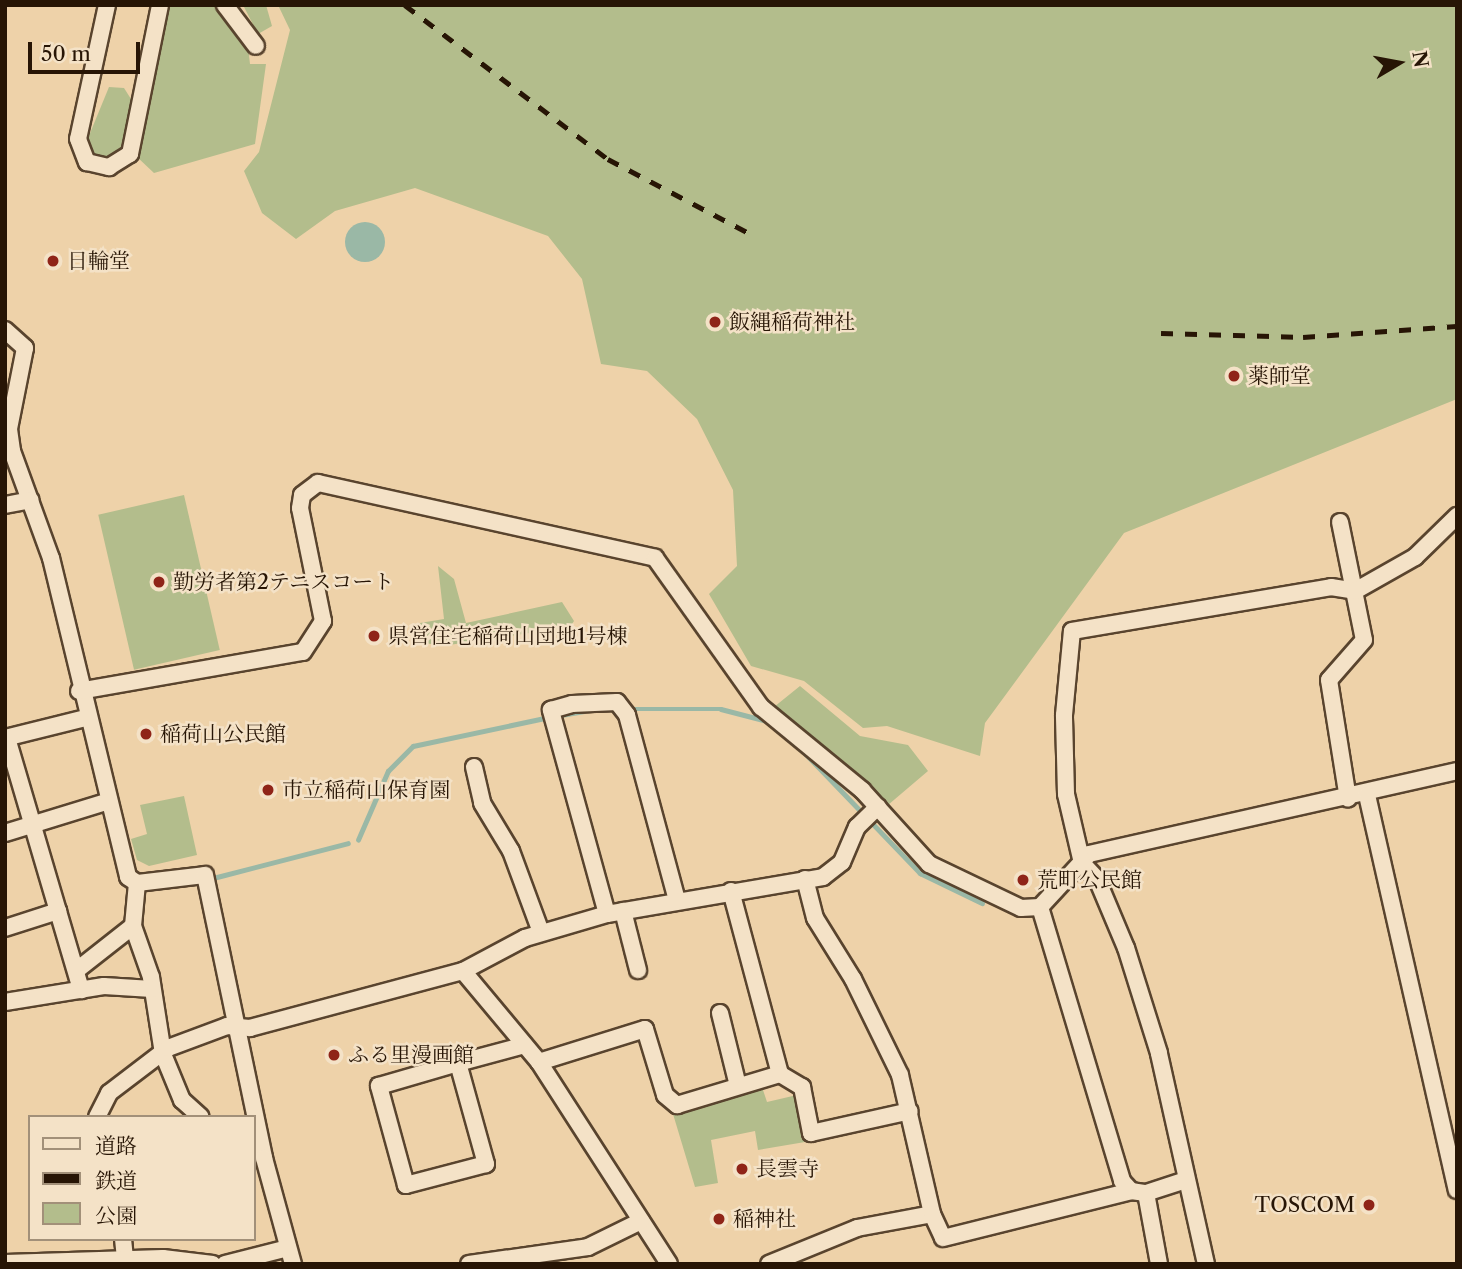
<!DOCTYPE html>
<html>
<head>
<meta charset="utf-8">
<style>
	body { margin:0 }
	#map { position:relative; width:1462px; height:1269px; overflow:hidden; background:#eed2a9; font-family:"Libre Caslon Text","Noto Serif JP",serif }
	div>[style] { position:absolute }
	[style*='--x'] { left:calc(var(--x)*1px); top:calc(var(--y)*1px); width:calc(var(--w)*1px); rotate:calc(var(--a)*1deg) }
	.green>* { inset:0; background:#b3bd8c; transform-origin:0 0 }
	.water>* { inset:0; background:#9ab8a6 }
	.round { border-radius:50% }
	.stream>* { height:4.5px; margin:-2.25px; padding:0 2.25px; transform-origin:2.25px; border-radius:2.25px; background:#9ab8a6 }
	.roads { filter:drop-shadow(2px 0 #59442e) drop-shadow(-2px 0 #59442e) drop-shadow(0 2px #59442e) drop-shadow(0 -2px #59442e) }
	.minor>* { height:16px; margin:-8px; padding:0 8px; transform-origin:8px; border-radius:8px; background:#f4e2c7 }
	.rail>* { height:4.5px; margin-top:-2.25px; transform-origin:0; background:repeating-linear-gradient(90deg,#271505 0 12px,transparent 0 24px) }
	.dots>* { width:19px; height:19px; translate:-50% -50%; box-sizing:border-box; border:4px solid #f4e2c7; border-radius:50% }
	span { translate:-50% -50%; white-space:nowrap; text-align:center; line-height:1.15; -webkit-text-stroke:5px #f4e2c7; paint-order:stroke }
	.poi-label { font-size:21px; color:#271505 }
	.left { translate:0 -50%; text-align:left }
	.right { translate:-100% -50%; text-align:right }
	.frame { position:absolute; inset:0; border:7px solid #271505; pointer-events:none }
	.legend { position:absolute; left:28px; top:1115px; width:228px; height:126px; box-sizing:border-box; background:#f4e2c7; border:2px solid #a29079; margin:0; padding:9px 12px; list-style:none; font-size:21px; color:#271505 }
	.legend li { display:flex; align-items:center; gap:14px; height:35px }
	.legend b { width:35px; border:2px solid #a29079 }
	.north { position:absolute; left:1364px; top:28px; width:70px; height:70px; -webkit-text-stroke:5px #f4e2c7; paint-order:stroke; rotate:80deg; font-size:19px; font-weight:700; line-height:28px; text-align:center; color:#271505 }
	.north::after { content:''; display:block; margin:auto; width:24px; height:32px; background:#271505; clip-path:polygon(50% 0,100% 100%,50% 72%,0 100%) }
	.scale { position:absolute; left:28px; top:42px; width:112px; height:32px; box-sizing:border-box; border:4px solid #271505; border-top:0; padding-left:9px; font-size:21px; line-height:24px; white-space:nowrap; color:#271505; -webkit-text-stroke:5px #f4e2c7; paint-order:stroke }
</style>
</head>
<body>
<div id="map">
	<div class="green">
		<div style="clip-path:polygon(167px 5px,220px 5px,248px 47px,250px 64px,266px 64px,255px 144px,154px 173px,136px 156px)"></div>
		<div style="clip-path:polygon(243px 5px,266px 5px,272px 26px,258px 34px)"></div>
		<div style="clip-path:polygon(278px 5px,1457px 5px,1457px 399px,1124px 533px,985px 723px,980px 756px,887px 726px,863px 728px,804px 681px,751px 666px,709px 594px,737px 566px,733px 490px,697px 419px,647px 371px,601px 364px,582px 279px,548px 236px,415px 188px,335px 211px,296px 239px,262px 213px,244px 171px,259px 152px,290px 30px)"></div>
		<div style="clip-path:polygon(109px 87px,124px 88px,131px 99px,124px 148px,109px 160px,97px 158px,86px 143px)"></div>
		<div style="left:184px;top:495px;width:159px;height:88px;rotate:77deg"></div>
		<div style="clip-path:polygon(438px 566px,454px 579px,466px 623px,562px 602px,574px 621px,570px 627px,442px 646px,425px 643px,420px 623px,444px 619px)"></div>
		<div style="clip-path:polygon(800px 686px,860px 736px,908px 745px,928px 771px,888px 805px,774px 707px)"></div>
		<div style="clip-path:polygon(184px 796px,197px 855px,149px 866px,137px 860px,131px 839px,147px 834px,140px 805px)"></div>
		<div style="clip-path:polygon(762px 1087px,767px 1102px,797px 1095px,805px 1142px,758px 1150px,755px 1131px,711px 1140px,718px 1183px,695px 1187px,673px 1114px)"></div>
	</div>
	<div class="water">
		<div class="round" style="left:345px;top:222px;width:40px;height:40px"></div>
	</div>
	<div class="stream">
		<div style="--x:628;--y:709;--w:93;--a:0"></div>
		<div style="--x:721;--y:709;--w:48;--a:14.6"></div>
		<div style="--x:561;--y:715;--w:23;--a:-10"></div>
		<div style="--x:806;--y:754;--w:165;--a:46.2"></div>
		<div style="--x:920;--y:873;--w:69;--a:25.8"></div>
		<div style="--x:358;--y:840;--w:75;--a:-66.5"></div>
		<div style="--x:388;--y:771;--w:35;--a:-45"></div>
		<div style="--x:413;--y:746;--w:139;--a:-12"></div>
		<div style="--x:217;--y:877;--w:135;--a:-14.5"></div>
	</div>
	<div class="roads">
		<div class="minor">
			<div style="--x:107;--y:5;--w:137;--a:102.2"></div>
			<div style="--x:78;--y:139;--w:25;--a:69"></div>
			<div style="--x:87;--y:162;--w:23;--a:13"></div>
			<div style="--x:109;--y:167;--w:25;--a:-32"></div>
			<div style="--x:130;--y:154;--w:152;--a:-78.6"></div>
			<div style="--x:225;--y:5;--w:51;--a:52.9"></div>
			<div style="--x:5;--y:330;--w:27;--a:42"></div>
			<div style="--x:25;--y:348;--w:83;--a:101.2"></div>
			<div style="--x:9;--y:429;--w:22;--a:82"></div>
			<div style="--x:12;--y:451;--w:114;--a:70"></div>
			<div style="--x:51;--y:558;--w:328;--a:76.4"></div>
			<div style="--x:128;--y:877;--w:11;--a:34"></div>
			<div style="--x:137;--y:883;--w:68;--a:-6.7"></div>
			<div style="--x:205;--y:875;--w:289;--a:78.2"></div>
			<div style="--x:264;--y:1158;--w:110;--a:74.7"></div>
			<div style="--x:5;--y:505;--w:26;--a:-11"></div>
			<div style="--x:1340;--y:522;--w:120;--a:78.5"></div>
			<div style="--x:1364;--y:640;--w:53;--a:131.2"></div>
			<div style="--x:1329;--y:680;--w:120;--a:80.9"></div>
			<div style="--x:79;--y:691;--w:227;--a:-9.9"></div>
			<div style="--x:303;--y:652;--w:37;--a:-57"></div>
			<div style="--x:323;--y:621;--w:115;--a:-101.5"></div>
			<div style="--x:300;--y:508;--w:13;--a:-81"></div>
			<div style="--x:302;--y:495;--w:20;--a:-37"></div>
			<div style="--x:318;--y:483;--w:345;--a:12.5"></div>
			<div style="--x:655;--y:558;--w:183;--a:54.6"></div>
			<div style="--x:761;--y:707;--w:131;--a:39.4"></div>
			<div style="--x:862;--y:790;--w:100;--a:47.8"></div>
			<div style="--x:929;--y:864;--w:102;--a:25.6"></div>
			<div style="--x:1021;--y:908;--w:19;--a:-3"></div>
			<div style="--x:1040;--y:907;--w:72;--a:-47.2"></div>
			<div style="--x:1089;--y:854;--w:377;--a:-12.7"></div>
			<div style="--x:5;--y:738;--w:82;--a:-14"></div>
			<div style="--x:7;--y:738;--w:263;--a:73.6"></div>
			<div style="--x:474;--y:767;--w:37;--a:77"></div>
			<div style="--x:482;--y:803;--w:56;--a:58.9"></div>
			<div style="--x:511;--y:851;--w:86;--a:69.7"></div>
			<div style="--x:1367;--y:795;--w:405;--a:77.2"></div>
			<div style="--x:5;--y:833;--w:106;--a:-17.1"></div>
			<div style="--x:805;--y:879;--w:40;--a:75.6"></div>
			<div style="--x:815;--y:918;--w:72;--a:58.1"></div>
			<div style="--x:853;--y:979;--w:107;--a:63.9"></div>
			<div style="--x:900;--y:1075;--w:143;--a:77"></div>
			<div style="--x:137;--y:883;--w:43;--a:95.3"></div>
			<div style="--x:133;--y:926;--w:54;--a:70.6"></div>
			<div style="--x:151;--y:977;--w:78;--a:81.1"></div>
			<div style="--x:163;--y:1054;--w:50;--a:67.6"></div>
			<div style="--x:182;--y:1100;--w:25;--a:42"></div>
			<div style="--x:731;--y:891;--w:189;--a:75"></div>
			<div style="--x:1040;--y:907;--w:286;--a:73.3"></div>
			<div style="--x:1122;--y:1181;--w:13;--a:48"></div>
			<div style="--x:1131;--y:1191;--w:15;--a:8"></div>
			<div style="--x:1146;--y:1193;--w:72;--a:79.6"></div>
			<div style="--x:623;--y:911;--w:61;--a:75.7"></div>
			<div style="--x:607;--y:914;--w:212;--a:-105.4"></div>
			<div style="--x:551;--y:710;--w:22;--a:-16"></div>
			<div style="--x:572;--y:704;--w:45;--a:-2.5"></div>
			<div style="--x:617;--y:702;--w:16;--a:52"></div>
			<div style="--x:627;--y:715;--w:192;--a:74.9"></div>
			<div style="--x:5;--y:928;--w:56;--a:-17.8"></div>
			<div style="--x:77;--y:970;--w:71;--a:-38.2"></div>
			<div style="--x:463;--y:971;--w:119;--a:50.1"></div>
			<div style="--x:539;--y:1062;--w:240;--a:57.2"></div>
			<div style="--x:5;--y:1002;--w:100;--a:-9.2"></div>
			<div style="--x:104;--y:986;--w:48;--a:3.6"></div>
			<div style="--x:720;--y:1013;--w:75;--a:76.1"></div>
			<div style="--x:539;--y:1062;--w:111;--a:-17.3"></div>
			<div style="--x:645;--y:1029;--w:69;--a:73.1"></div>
			<div style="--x:665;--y:1095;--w:16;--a:40"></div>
			<div style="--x:677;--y:1105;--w:108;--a:-16.8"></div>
			<div style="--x:780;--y:1074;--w:26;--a:31"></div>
			<div style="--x:802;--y:1087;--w:47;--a:78.9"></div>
			<div style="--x:811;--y:1133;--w:101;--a:-12.5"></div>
			<div style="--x:458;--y:1063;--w:105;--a:74.5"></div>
			<div style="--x:486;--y:1164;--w:83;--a:165.3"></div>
			<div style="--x:406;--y:1185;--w:103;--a:-105.3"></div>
			<div style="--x:379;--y:1086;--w:82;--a:-16.2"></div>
			<div style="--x:458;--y:1063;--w:69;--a:-15"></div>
			<div style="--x:97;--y:1117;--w:27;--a:-63"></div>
			<div style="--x:109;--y:1093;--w:74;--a:-37.3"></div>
			<div style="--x:168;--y:1048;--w:63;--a:-20.4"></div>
			<div style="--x:227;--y:1026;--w:23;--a:5"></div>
			<div style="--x:250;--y:1028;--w:220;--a:-15"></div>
			<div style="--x:463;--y:971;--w:70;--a:-28"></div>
			<div style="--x:525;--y:938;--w:85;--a:-16.3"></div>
			<div style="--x:607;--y:914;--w:219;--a:-9.7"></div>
			<div style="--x:823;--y:877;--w:24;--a:-38"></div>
			<div style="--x:842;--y:862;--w:38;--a:-67"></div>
			<div style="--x:857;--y:827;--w:29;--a:-44"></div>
			<div style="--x:1146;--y:1193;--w:40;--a:-18"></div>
			<div style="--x:123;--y:1239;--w:20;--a:84"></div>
			<div style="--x:5;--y:1263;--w:158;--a:-1.8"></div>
			<div style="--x:163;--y:1258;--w:50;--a:6.8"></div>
			<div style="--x:225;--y:1264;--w:65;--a:-14.3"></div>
			<div style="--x:469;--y:1264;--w:120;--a:-8.1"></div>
			<div style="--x:588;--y:1247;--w:59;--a:-26.1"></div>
			<div style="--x:769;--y:1264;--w:95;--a:-22.2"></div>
			<div style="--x:857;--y:1228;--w:76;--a:-10.6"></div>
			<div style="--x:932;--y:1214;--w:26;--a:65"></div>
			<div style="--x:943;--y:1238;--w:194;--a:-14"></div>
			<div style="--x:1206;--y:1264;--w:216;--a:-102.6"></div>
			<div style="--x:1159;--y:1053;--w:110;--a:-107.4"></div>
			<div style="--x:1126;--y:948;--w:75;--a:-112.8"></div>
			<div style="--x:1097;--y:879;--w:22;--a:-133"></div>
			<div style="--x:1082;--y:863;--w:71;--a:-103.1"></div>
			<div style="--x:1066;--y:794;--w:79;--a:-91.5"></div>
			<div style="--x:1064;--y:715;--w:84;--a:-84.6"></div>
			<div style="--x:1072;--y:631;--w:263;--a:-9.6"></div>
			<div style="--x:1331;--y:587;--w:24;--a:9"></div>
			<div style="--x:1355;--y:591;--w:69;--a:-29.5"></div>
			<div style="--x:1415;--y:557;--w:59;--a:-44.3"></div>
		</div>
	</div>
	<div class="rail">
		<div style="--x:405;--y:5;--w:255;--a:37.2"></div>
		<div style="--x:608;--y:159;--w:164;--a:27.7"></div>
		<div style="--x:1161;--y:333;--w:142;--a:1.6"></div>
		<div style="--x:1303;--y:337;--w:154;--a:-4.1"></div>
	</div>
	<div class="dots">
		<div style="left:53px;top:261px;background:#8f2418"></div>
		<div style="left:715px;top:322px;background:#8f2418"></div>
		<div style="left:1234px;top:376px;background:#8f2418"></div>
		<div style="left:159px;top:582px;background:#8f2418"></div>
		<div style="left:374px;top:636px;background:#8f2418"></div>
		<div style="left:146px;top:734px;background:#8f2418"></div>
		<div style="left:268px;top:790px;background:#8f2418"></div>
		<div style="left:1023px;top:880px;background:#8f2418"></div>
		<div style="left:334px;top:1055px;background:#8f2418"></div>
		<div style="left:742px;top:1169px;background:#8f2418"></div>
		<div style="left:1369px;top:1205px;background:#8f2418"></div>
		<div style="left:719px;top:1219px;background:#8f2418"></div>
	</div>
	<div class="poi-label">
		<span class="left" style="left:67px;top:261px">日輪堂</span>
		<span class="left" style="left:729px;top:322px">飯縄稲荷神社</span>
		<span class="left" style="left:1248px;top:376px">薬師堂</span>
		<span class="left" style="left:173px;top:582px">勤労者第2テニスコート</span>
		<span class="left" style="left:388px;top:636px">県営住宅稲荷山団地1号棟</span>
		<span class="left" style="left:160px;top:734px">稲荷山公民館</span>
		<span class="left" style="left:282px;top:790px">市立稲荷山保育園</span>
		<span class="left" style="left:1037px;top:880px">荒町公民館</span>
		<span class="left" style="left:348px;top:1055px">ふる里漫画館</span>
		<span class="left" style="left:756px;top:1169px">長雲寺</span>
		<span class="right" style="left:1355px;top:1205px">TOSCOM</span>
		<span class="left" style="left:733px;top:1219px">稲神社</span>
	</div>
	<div class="frame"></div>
	<ul class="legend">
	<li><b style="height:9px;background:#f4e2c7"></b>道路</li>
	<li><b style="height:9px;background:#271505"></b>鉄道</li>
	<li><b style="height:19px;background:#b3bd8c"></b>公園</li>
	</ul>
	<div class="north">N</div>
	<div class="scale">50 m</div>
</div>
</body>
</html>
